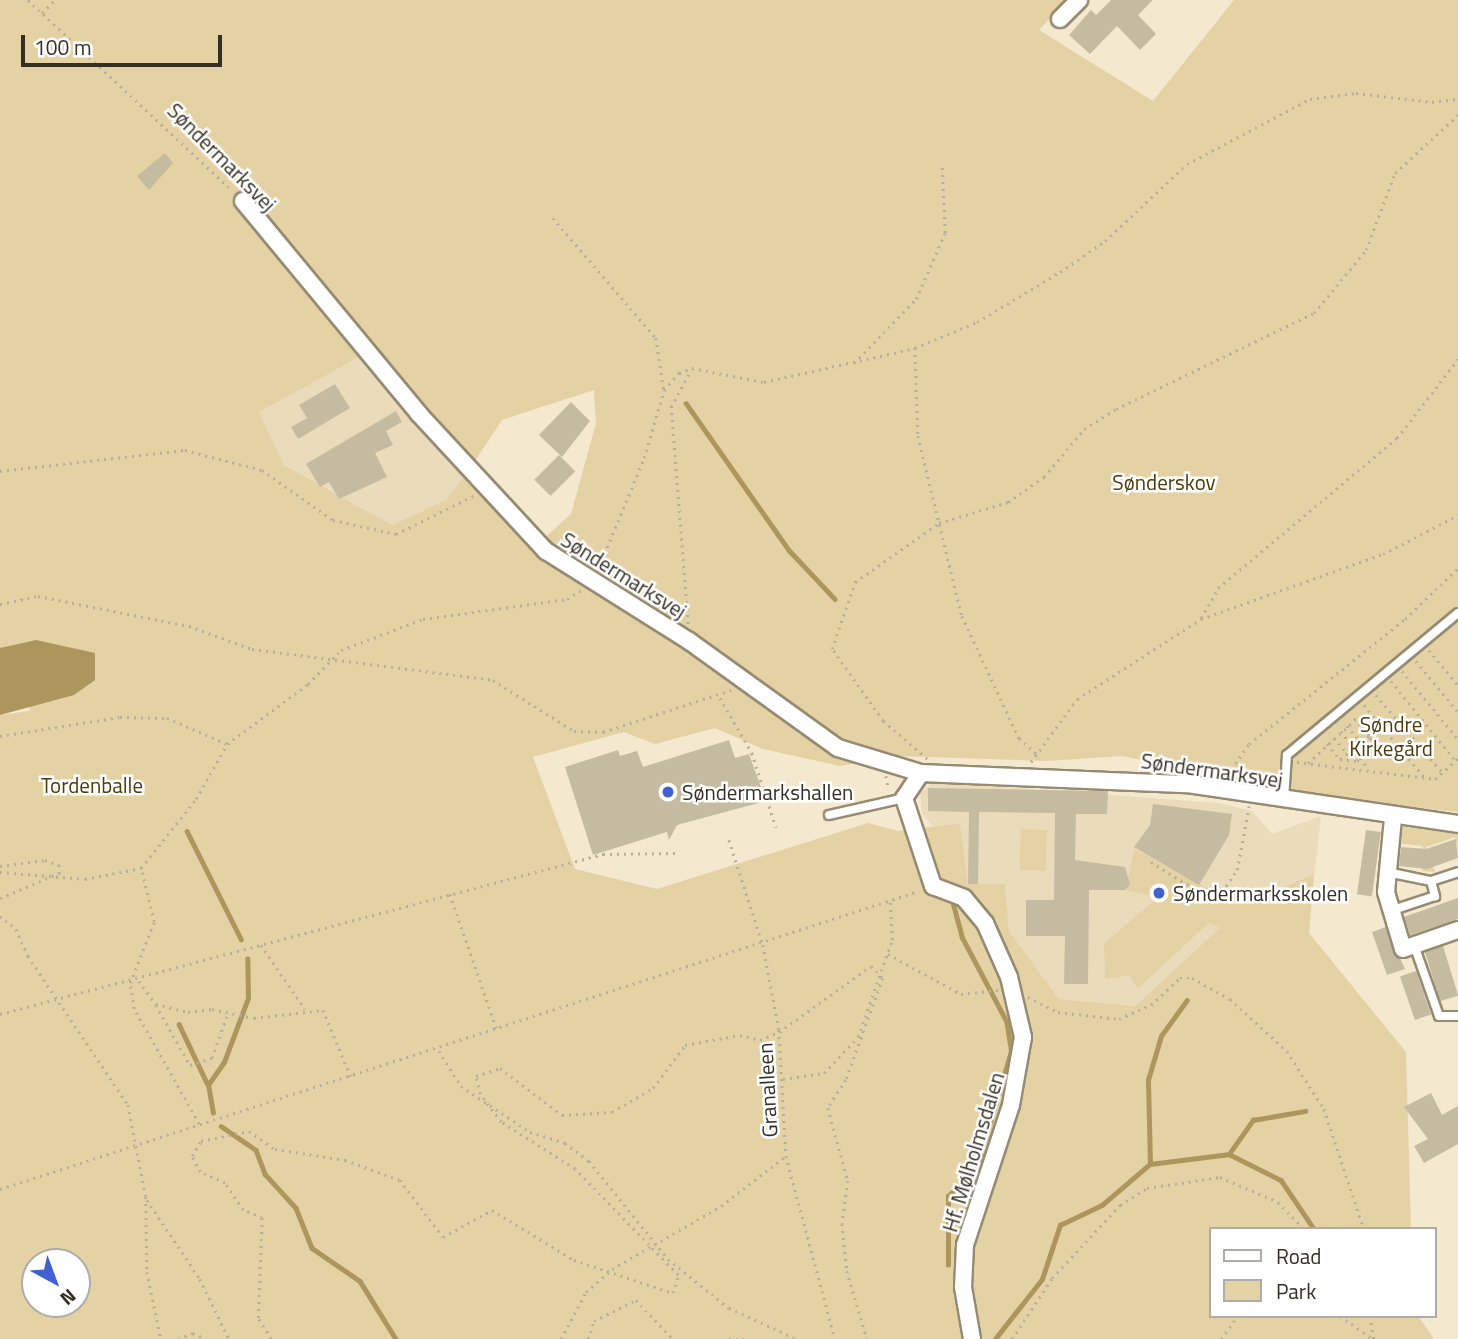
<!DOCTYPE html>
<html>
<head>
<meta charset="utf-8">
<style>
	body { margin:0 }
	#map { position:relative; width:1458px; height:1339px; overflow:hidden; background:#f4e9ce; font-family:"Titillium Web",sans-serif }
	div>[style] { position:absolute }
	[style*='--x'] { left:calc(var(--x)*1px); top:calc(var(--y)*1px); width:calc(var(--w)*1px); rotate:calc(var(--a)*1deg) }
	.built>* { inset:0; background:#eadcba }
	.green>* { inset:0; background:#e4d2a5; transform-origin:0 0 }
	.water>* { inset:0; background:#ad965c }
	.stream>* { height:4.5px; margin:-2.25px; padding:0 2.25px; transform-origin:2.25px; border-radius:2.25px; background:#ad965c }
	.building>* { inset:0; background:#c5bba1; transform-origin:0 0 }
	.path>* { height:2.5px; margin-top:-1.25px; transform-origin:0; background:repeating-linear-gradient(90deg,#b8af9a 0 2px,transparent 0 7px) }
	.roads { filter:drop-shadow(2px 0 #958b72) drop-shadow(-2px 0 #958b72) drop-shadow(0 2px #958b72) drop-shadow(0 -2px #958b72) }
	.lane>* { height:8px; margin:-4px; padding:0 4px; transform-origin:4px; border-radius:4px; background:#fff }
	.street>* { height:16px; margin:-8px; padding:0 8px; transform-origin:8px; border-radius:8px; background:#fff }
	.dots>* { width:19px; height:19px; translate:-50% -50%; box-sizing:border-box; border:4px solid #fff; border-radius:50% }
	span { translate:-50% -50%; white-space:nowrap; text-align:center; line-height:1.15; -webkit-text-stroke:5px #fff; paint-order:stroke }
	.street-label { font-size:21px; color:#332f25 }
	.park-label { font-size:21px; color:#4c3b0a }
	.poi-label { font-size:21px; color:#332f25 }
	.left { translate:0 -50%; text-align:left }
	.legend { position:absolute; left:1209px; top:1227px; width:228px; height:91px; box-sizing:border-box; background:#fff; border:2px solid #adaca8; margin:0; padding:9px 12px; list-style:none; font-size:21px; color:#332f25 }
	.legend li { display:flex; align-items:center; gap:14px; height:35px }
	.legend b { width:35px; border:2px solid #adaca8 }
	.north { position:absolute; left:21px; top:1248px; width:70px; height:70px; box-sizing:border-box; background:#fff; border:2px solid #adaca8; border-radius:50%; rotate:139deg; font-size:19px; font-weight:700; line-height:28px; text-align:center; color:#332f25 }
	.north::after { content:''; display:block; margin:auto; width:24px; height:32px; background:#4360d3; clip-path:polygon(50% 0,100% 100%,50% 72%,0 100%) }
	.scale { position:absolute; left:21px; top:35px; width:201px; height:32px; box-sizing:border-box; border:4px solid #332f25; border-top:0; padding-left:9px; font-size:21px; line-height:24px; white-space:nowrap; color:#332f25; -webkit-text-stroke:5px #fff; paint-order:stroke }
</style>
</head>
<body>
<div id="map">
	<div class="built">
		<div style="clip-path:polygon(363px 355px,464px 476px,446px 500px,392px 525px,284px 465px,258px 412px)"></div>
		<div style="clip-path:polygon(934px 782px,1219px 803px,1252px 811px,1272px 834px,1321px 816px,1311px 904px,1220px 928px,1135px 1006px,1059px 999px,1009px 931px,1005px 885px,968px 884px,960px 823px,932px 826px,922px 814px,920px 793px)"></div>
	</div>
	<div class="green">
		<div style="clip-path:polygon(evenodd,0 0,1067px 0,1039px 30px,1153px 101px,1234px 0,1458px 0,1458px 812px,1331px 798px,1122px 756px,1047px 761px,898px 756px,840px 766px,763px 749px,715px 728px,655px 744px,624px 732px,533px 757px,575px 869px,657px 889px,868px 823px,898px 831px,960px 823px,968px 884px,1005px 884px,1009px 931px,1059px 999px,1135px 1006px,1220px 928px,1209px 923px,1138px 988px,1129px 975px,1105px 979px,1104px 944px,1158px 897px,1125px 890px,1135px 849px,1206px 888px,1281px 889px,1314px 874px,1309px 933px,1406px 1052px,1411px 1229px,1211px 1229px,1211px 1316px,1418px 1316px,1434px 1339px,0 1339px,0 715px,29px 711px,36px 640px,0 648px,0 0,363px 355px,464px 476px,446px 500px,392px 525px,284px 465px,259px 412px,363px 355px,0 0,594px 390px,596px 423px,571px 514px,531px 550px,465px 476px,502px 420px,594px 390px,0 0,35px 1262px,77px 1262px,77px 1304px,35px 1304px,35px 1262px)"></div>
		<div style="clip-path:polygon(1396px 826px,1458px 834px,1458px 845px,1455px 837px,1426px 847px,1435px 872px,1422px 871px,1423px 846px,1394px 843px)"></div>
		<div style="left:1021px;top:829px;width:26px;height:41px;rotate:2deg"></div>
	</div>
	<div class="water">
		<div style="clip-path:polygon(36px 640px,95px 653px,95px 680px,74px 695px,0 715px,0 648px)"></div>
	</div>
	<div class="stream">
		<div style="--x:686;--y:403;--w:179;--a:55"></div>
		<div style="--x:789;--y:550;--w:67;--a:46.8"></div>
		<div style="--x:187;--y:831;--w:121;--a:63.4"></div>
		<div style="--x:179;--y:1024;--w:65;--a:64.6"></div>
		<div style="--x:213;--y:1113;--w:28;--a:-100"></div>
		<div style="--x:208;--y:1085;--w:28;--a:-55"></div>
		<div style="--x:224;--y:1062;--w:68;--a:-69.4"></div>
		<div style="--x:248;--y:998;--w:39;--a:-91"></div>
		<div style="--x:221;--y:1126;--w:42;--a:34.4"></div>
		<div style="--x:256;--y:1150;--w:26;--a:69"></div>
		<div style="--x:265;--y:1174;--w:46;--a:47.6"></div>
		<div style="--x:296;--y:1208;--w:43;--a:68.2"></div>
		<div style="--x:312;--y:1248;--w:58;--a:34.5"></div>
		<div style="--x:360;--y:1281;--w:68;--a:58.2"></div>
		<div style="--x:1229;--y:1154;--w:58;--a:26.6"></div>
		<div style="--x:1281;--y:1180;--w:59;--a:56"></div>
		<div style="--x:1150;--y:1164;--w:84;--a:-91.4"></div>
		<div style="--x:1148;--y:1080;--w:46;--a:-73.5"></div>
		<div style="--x:1161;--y:1036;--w:44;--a:-54.2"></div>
		<div style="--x:948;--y:1265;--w:69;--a:-90"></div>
		<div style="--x:948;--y:1196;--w:40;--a:-44"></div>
		<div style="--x:977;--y:1168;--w:122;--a:-73.8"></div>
		<div style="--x:1011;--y:1051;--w:30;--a:-99"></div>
		<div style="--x:1006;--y:1021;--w:94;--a:-117.9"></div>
		<div style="--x:962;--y:938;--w:35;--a:-105"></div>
		<div style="--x:995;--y:1339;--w:76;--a:-51.9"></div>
		<div style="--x:1042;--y:1279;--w:57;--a:-71.6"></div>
		<div style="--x:1060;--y:1225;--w:47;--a:-25.5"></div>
		<div style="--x:1102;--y:1205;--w:63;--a:-40.5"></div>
		<div style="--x:1150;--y:1164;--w:80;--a:-7.2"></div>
		<div style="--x:1229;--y:1154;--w:42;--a:-54.8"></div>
		<div style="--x:1253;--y:1120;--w:53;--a:-9.8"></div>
	</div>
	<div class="building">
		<div style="clip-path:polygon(1111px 0,1153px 0,1138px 15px,1156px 34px,1140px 50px,1117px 26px,1090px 54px,1069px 35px,1091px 10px,1096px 15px)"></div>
		<div style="clip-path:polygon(165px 153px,173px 163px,149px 190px,137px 176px)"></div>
		<div style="clip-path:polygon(335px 384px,350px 408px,298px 439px,291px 427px,307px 418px,299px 405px)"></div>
		<div style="clip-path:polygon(571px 402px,590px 421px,562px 457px,539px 435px)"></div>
		<div style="clip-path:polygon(396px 411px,402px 422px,386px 431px,393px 445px,375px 453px,387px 477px,339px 499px,329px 482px,320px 487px,306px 464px)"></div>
		<div style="left:559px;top:455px;width:23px;height:35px;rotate:45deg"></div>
		<div style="clip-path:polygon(729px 740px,735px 758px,749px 754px,766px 801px,677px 825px,669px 840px,667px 832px,593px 855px,565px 767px,618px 750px,620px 756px,637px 751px,643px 767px)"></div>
		<div style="clip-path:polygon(928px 788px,1108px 791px,1107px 814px,1076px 814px,1075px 860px,1125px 867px,1130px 884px,1125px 890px,1089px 890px,1088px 984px,1064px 984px,1065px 936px,1026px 936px,1026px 900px,1054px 900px,1055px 813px,979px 812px,978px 884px,968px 884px,969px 812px,928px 811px)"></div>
		<div style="clip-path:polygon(1153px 804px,1232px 814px,1229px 835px,1199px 885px,1134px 847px,1150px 825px)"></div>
		<div style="left:1366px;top:830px;width:15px;height:65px;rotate:8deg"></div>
		<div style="clip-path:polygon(1456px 839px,1458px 858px,1427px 869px,1399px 866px,1401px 847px,1426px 849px)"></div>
		<div style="clip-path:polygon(1458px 898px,1458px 919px,1410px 935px,1404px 917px)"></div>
		<div style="clip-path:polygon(1386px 927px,1405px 969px,1387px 975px,1372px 932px)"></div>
		<div style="left:1443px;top:946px;width:52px;height:19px;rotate:73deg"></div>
		<div style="left:1416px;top:971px;width:46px;height:17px;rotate:71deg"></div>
		<div style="clip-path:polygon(1431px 1093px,1442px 1115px,1458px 1106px,1458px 1144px,1424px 1163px,1414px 1146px,1428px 1139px,1404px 1107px)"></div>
	</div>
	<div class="path">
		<div style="--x:28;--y:0;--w:280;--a:43"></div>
		<div style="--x:42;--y:13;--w:18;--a:-45"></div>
		<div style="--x:553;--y:218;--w:158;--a:49.4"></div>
		<div style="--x:656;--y:338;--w:53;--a:81.3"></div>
		<div style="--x:915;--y:348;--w:88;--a:88"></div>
		<div style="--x:918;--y:436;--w:185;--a:76.3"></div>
		<div style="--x:962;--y:616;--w:135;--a:65"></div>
		<div style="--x:1019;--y:738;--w:25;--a:42"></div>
		<div style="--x:854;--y:363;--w:89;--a:-45.9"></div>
		<div style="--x:916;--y:299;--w:72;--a:-66.3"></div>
		<div style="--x:945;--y:233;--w:66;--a:-92.6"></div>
		<div style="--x:0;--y:471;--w:186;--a:-6.5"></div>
		<div style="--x:185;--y:450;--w:80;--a:14.6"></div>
		<div style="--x:262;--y:470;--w:87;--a:35.2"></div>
		<div style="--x:333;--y:520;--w:65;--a:12.5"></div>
		<div style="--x:396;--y:534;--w:88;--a:-26.3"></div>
		<div style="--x:599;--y:567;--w:118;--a:-67.6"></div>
		<div style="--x:644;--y:458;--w:71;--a:-73.6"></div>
		<div style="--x:664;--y:390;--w:23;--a:-49"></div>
		<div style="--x:679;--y:373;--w:14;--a:-21"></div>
		<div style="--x:692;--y:368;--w:73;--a:11"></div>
		<div style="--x:764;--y:382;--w:155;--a:-12.7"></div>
		<div style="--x:915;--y:348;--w:67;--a:-22.8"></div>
		<div style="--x:977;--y:322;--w:97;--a:-31.1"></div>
		<div style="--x:1060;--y:272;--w:55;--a:-34.6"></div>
		<div style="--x:1105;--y:241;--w:112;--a:-43.2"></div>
		<div style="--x:1187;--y:164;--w:139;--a:-27.9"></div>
		<div style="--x:1310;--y:99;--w:46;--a:-7.4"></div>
		<div style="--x:1356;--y:93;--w:77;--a:6.8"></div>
		<div style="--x:1432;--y:102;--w:26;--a:-7"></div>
		<div style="--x:0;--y:604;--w:39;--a:-12"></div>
		<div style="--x:38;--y:596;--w:154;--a:11.2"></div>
		<div style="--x:189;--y:626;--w:67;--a:20.1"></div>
		<div style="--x:252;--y:649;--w:243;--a:7.3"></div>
		<div style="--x:493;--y:680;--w:96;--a:32.2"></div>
		<div style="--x:574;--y:731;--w:29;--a:2"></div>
		<div style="--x:603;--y:732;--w:135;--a:-18.2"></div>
		<div style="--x:1201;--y:618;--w:34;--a:-60"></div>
		<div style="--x:1218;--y:588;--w:234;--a:-40"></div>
		<div style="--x:1397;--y:438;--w:100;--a:-52.3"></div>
		<div style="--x:688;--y:624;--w:218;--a:-94.5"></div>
		<div style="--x:671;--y:407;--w:42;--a:-61.6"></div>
		<div style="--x:1429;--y:650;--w:45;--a:50.4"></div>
		<div style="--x:1416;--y:661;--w:66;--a:50.5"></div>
		<div style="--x:1402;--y:671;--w:88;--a:50.5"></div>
		<div style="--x:1391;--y:681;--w:102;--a:51"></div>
		<div style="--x:1376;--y:695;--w:101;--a:49.4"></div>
		<div style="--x:720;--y:698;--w:64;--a:59.8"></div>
		<div style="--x:752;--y:753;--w:78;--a:72"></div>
		<div style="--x:1364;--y:705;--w:95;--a:50.1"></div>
		<div style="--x:1347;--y:726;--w:21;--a:49"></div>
		<div style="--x:1341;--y:731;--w:21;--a:53"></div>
		<div style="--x:0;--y:736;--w:121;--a:-9"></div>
		<div style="--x:120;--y:717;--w:47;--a:1.2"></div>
		<div style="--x:167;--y:718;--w:65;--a:23.4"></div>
		<div style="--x:1334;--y:738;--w:20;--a:49"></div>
		<div style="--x:1327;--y:744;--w:20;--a:49"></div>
		<div style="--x:1340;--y:759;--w:37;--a:-38"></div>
		<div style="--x:1369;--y:736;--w:21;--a:-131"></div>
		<div style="--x:1360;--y:758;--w:14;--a:51"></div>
		<div style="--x:927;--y:759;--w:58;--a:-139.2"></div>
		<div style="--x:883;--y:721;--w:88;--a:-125.3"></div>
		<div style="--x:832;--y:649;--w:71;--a:-71.1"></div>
		<div style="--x:855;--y:582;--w:103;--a:-35.1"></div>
		<div style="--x:939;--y:523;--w:72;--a:-16.9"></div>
		<div style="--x:1008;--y:502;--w:44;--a:-34.8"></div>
		<div style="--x:1044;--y:477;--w:62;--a:-50.2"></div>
		<div style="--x:1084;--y:429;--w:38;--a:-32"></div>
		<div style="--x:1116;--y:409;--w:220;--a:-25.9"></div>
		<div style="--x:1314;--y:313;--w:82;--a:-50.5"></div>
		<div style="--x:1366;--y:250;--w:82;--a:-69.4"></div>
		<div style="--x:1395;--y:173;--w:86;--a:-42.6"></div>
		<div style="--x:1340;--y:759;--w:17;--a:7"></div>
		<div style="--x:1357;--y:761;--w:25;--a:-40"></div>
		<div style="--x:1376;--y:745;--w:11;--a:-131"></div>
		<div style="--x:1031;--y:762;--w:78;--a:-53.9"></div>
		<div style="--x:1077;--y:699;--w:148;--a:-32.8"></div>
		<div style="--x:1201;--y:619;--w:193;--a:-19.7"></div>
		<div style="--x:1383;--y:554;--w:85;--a:-27.5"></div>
		<div style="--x:1297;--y:762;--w:139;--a:7"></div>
		<div style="--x:1435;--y:779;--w:31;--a:-42"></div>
		<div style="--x:1308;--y:763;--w:64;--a:-42.5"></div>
		<div style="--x:1355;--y:720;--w:6;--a:-129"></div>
		<div style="--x:1227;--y:775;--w:38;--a:-55"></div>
		<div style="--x:1249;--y:744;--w:200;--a:-38.7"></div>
		<div style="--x:1405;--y:619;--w:74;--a:-43.9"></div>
		<div style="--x:886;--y:776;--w:14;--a:78"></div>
		<div style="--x:729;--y:840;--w:110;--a:72.1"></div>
		<div style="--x:763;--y:945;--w:86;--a:79.3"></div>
		<div style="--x:779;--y:1030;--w:126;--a:86.8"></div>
		<div style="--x:786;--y:1156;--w:189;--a:75"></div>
		<div style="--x:1151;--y:862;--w:55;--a:31.7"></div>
		<div style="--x:1198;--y:891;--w:24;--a:2"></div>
		<div style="--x:1222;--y:892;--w:27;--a:-56"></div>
		<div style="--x:1237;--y:870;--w:65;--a:-79.4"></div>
		<div style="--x:0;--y:866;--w:45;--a:-7.6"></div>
		<div style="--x:45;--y:860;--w:15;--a:20"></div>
		<div style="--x:59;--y:865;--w:8;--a:83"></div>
		<div style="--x:60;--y:873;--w:65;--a:156.6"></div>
		<div style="--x:0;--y:872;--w:85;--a:4.7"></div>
		<div style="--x:85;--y:879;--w:57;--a:-11.1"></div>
		<div style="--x:450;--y:894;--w:144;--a:70.9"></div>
		<div style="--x:0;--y:916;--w:21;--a:39"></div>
		<div style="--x:16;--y:929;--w:30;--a:66"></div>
		<div style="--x:28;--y:956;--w:179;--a:56.1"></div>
		<div style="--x:128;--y:1105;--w:94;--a:78.9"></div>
		<div style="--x:146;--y:1197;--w:75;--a:89.2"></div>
		<div style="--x:147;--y:1272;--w:68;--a:78.2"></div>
		<div style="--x:261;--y:945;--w:78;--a:55.5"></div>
		<div style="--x:888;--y:954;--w:83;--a:28.7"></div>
		<div style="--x:961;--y:994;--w:38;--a:-6"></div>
		<div style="--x:139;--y:981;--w:29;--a:54"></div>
		<div style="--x:156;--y:1004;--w:33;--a:14"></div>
		<div style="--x:188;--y:1012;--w:24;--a:-7"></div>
		<div style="--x:212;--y:1009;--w:43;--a:12.1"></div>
		<div style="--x:254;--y:1018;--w:69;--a:-6.6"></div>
		<div style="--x:323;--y:1010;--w:73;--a:67.3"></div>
		<div style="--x:1028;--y:997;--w:34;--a:27"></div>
		<div style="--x:1058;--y:1012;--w:61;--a:6.5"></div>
		<div style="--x:1119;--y:1019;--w:35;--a:-24"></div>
		<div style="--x:1151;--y:1005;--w:40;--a:-43"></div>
		<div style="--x:1180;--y:978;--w:12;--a:0"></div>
		<div style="--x:1192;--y:978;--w:43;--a:28.9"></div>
		<div style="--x:1230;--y:999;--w:77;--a:42.4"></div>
		<div style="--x:1287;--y:1051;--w:69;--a:57.5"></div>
		<div style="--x:1324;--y:1109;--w:126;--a:71.6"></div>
		<div style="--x:156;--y:1005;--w:69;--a:60.5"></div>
		<div style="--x:190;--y:1065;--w:23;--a:-18"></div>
		<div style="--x:212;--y:1058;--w:49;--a:-70.8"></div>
		<div style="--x:0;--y:1014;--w:624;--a:-14.86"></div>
		<div style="--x:603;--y:854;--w:76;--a:-0.8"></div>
		<div style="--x:439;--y:1051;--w:41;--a:57.8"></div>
		<div style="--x:461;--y:1086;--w:83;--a:33.7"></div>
		<div style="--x:530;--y:1132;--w:37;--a:17"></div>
		<div style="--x:565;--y:1143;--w:30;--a:37"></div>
		<div style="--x:589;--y:1161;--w:126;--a:51.1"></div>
		<div style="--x:668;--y:1259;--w:78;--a:38.8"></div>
		<div style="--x:729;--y:1308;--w:75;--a:24.5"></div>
		<div style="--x:783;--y:1079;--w:41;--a:-8.3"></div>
		<div style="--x:824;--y:1073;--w:50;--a:-46.6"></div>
		<div style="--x:858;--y:1037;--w:103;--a:-70.7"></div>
		<div style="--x:892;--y:940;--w:40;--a:-92.9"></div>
		<div style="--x:199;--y:1124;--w:132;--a:-119.5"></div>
		<div style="--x:134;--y:1009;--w:26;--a:-99"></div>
		<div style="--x:130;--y:983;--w:66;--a:-68.5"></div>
		<div style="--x:154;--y:922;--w:56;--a:-103.5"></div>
		<div style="--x:141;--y:868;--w:88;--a:-51.4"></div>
		<div style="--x:196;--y:799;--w:63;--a:-60.6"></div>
		<div style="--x:227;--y:744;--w:101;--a:-36.5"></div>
		<div style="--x:308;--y:684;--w:47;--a:-45.9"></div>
		<div style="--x:341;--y:650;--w:88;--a:-20.7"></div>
		<div style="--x:423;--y:619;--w:145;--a:-7.9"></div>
		<div style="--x:567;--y:599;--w:19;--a:-32"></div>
		<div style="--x:0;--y:1189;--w:966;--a:-17.97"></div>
		<div style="--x:147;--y:1200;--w:95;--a:56.1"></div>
		<div style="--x:200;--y:1279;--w:67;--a:64.2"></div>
		<div style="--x:1340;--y:1316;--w:40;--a:34.9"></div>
		<div style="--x:1370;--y:1316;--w:23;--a:80"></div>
		<div style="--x:178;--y:1339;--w:16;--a:-22"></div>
		<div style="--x:193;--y:1333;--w:14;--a:25"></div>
		<div style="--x:271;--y:1339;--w:25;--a:-122"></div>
		<div style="--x:258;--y:1318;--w:100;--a:-87.7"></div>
		<div style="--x:262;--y:1218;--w:21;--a:-157"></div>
		<div style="--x:243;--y:1210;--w:32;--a:-124"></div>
		<div style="--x:225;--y:1183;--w:27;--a:-156"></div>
		<div style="--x:200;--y:1172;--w:18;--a:-117"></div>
		<div style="--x:192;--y:1156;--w:17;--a:-59"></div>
		<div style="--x:201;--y:1141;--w:49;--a:-11.8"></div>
		<div style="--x:249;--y:1131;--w:32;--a:35"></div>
		<div style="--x:275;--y:1149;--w:71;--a:8.9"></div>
		<div style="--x:345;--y:1160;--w:59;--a:20"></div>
		<div style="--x:400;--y:1180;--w:71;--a:53"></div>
		<div style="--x:443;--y:1237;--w:56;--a:-28.9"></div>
		<div style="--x:492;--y:1210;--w:96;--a:31.4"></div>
		<div style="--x:574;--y:1260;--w:104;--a:18.4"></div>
		<div style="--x:673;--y:1293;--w:19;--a:-74"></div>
		<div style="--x:678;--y:1275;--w:148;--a:-134.2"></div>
		<div style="--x:575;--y:1169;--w:88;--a:-147.6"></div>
		<div style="--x:501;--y:1122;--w:35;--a:-127"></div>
		<div style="--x:480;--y:1094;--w:18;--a:-103"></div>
		<div style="--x:476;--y:1076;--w:25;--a:-18"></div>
		<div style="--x:500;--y:1068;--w:78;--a:37.2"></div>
		<div style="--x:562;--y:1115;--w:50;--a:-3.4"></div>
		<div style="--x:612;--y:1112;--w:48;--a:-30.3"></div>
		<div style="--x:653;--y:1088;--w:54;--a:-53.3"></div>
		<div style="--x:685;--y:1045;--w:56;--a:-10.3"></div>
		<div style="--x:740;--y:1035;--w:21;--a:14"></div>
		<div style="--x:760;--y:1040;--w:21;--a:-23"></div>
		<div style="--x:779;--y:1032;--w:113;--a:-35.7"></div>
		<div style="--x:871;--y:966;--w:17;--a:45"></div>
		<div style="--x:883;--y:978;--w:109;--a:109.9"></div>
		<div style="--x:846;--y:1080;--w:33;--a:123"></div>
		<div style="--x:828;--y:1108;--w:76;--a:74.7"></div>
		<div style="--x:848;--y:1181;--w:43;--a:97.9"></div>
		<div style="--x:842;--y:1224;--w:47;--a:83.9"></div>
		<div style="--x:847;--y:1271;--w:71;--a:73.6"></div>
		<div style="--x:561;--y:1339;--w:53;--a:-62"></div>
		<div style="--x:586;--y:1292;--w:35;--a:-41"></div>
		<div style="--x:612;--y:1269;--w:126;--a:-30"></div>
		<div style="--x:721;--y:1206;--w:82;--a:-37.6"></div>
		<div style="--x:588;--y:1339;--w:19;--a:-72"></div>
		<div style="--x:594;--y:1321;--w:47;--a:-26.6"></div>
		<div style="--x:636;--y:1300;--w:54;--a:46.5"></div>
		<div style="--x:729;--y:1339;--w:15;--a:0"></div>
		<div style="--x:1012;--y:1339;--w:73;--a:-56.7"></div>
		<div style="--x:1052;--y:1278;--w:100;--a:-47"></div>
		<div style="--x:1120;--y:1205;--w:32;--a:-32"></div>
		<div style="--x:1147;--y:1188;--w:74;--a:-8.6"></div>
		<div style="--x:1220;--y:1177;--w:63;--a:23.3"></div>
		<div style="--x:1278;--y:1202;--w:37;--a:46"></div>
		<div style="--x:1221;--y:1339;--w:29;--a:-54"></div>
	</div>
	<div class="roads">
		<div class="lane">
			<div style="--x:1284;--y:799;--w:44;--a:-86.1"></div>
			<div style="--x:1287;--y:755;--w:222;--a:-39.7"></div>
			<div style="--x:829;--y:815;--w:77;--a:-12.8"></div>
			<div style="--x:1387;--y:872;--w:45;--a:11.6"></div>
			<div style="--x:1431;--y:881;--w:16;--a:75"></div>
			<div style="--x:1435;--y:896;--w:47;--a:161.6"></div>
			<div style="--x:1431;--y:881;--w:28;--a:-18"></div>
			<div style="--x:1414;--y:945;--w:75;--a:70.6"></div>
			<div style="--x:1439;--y:1016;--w:19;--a:0"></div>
		</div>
		<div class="street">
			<div style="--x:1060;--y:19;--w:27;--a:-45"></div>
			<div style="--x:243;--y:201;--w:276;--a:50.4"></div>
			<div style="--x:419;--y:414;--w:187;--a:47.2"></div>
			<div style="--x:546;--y:551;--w:169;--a:32.2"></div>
			<div style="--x:689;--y:641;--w:183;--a:35.7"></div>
			<div style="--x:838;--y:748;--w:87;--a:16.8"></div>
			<div style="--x:921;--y:773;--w:266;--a:2.4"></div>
			<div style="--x:1187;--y:784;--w:274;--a:8.4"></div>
			<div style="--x:921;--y:773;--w:30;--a:124"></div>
			<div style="--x:904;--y:798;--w:93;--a:71.8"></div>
			<div style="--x:933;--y:886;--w:33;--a:21"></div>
			<div style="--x:964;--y:898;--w:33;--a:50"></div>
			<div style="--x:985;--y:923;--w:59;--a:66"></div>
			<div style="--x:1009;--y:977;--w:62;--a:76.9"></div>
			<div style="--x:1023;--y:1037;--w:69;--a:100"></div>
			<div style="--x:1011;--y:1105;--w:147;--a:108.2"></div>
			<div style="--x:965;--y:1245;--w:42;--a:92.7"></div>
			<div style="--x:963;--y:1287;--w:53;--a:80.2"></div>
			<div style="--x:1393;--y:818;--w:74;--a:95.4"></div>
			<div style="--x:1386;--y:892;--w:59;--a:73.4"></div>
			<div style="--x:1403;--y:949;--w:58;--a:-19.1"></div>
		</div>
	</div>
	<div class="dots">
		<div style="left:668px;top:792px;background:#4360d3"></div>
		<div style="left:1159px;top:893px;background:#4360d3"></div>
	</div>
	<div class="street-label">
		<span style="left:222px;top:157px;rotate:45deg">Søndermarksvej</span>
		<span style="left:624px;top:575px;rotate:32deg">Søndermarksvej</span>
		<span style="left:1212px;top:770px;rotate:8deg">Søndermarksvej</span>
		<span style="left:767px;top:1090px;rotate:-93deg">Granalleen</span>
		<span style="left:973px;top:1152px;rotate:-73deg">Hf. Mølholmsdalen</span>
	</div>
	<div class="park-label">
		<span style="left:1164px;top:482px">Sønderskov</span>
		<span style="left:1391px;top:736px">Søndre<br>Kirkegård</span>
		<span style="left:92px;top:785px">Tordenballe</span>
	</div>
	<div class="poi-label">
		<span class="left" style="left:682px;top:792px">Søndermarkshallen</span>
		<span class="left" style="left:1173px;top:893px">Søndermarksskolen</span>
	</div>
	<ul class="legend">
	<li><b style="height:9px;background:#fff"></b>Road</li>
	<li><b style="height:19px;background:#e4d2a5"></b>Park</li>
	</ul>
	<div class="north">N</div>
	<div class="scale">100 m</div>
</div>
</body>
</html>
